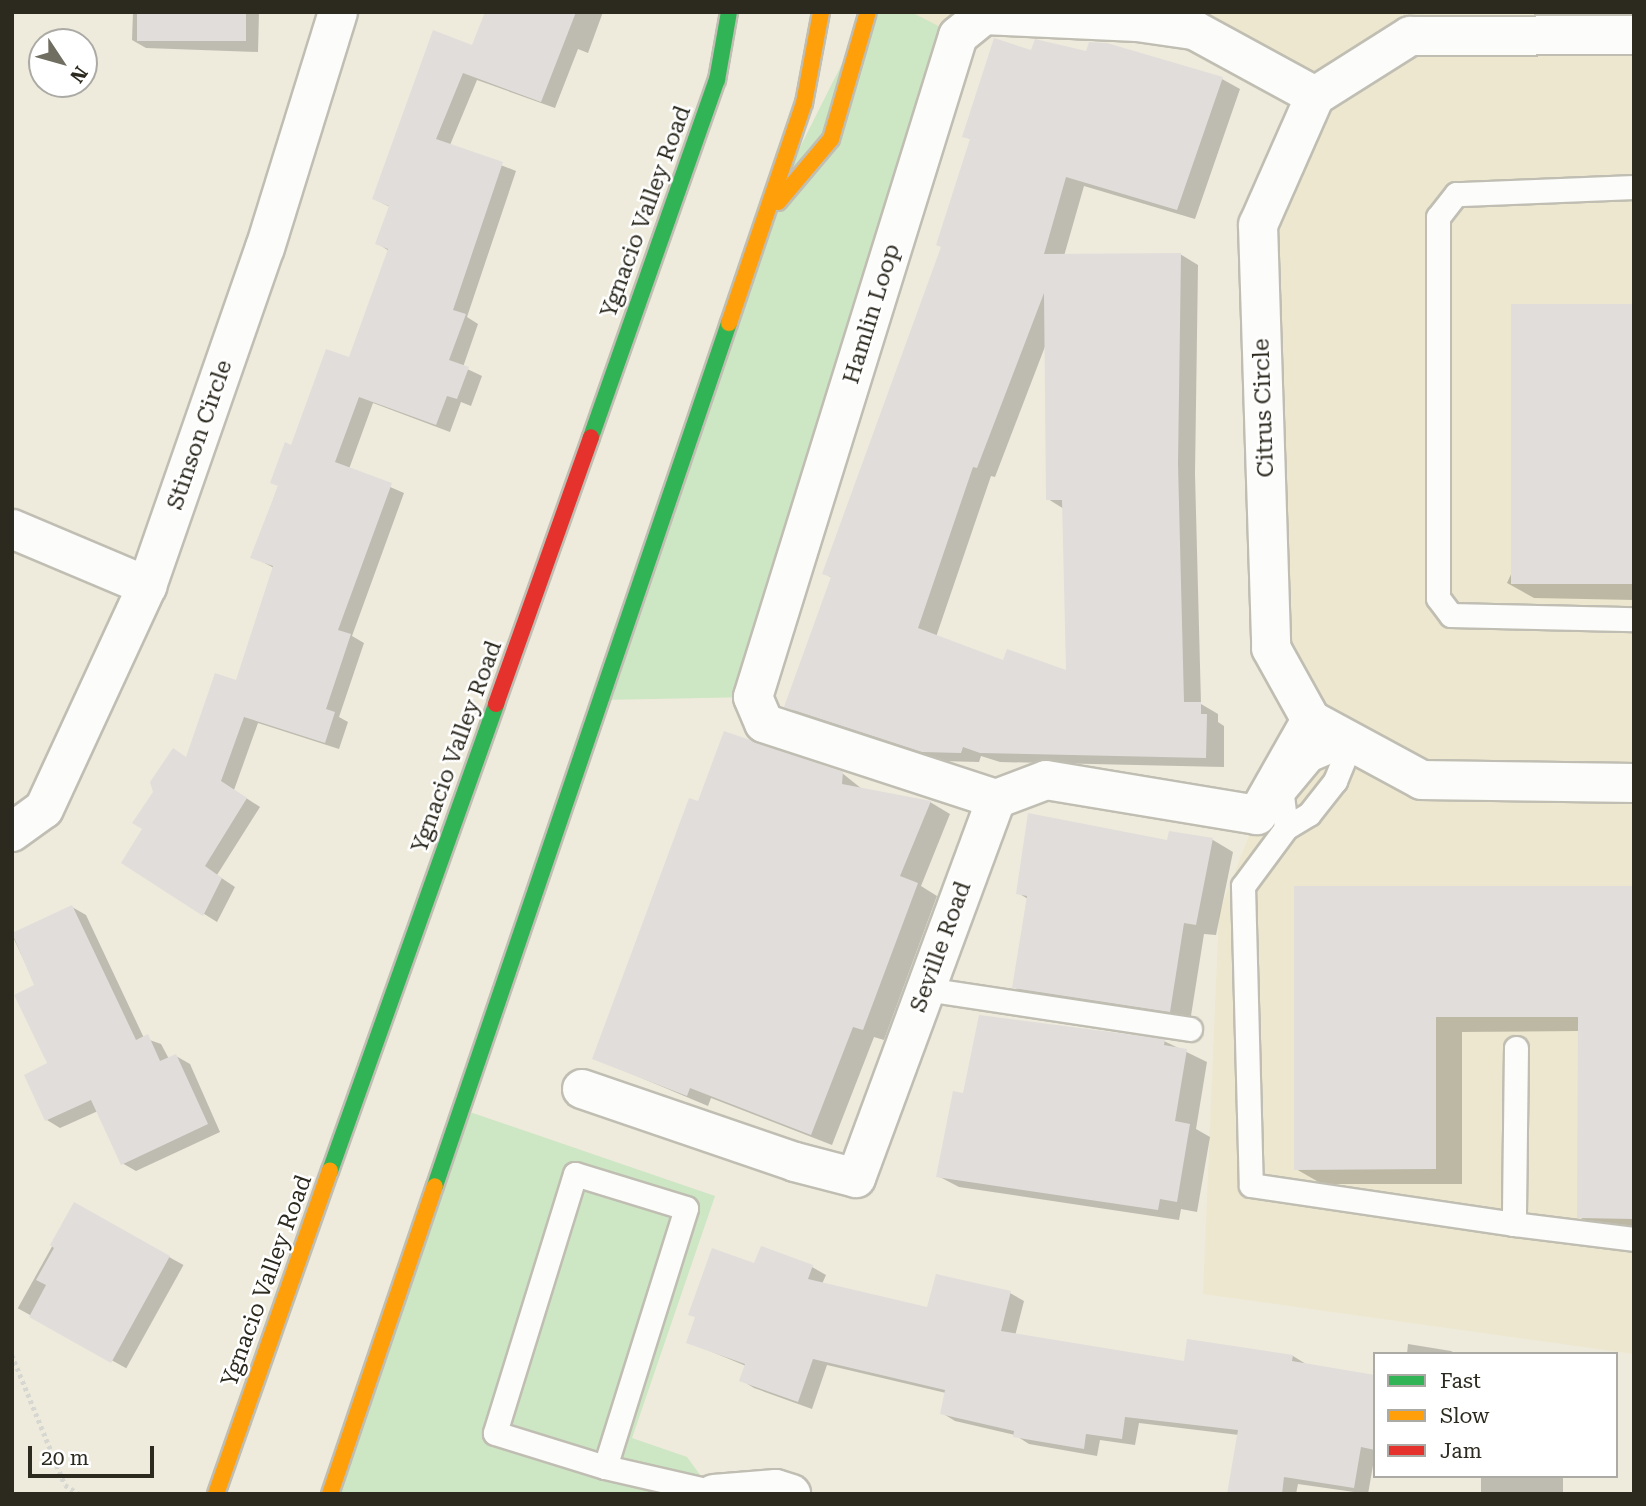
<!DOCTYPE html>
<html>
<head>
<meta charset="utf-8">
<style>
	body { margin:0 }
	#map { position:relative; width:1646px; height:1506px; overflow:hidden; background:#eeebdc; font-family:"Roboto Serif",serif }
	div>[style] { position:absolute }
	[style*='--x'] { left:calc(var(--x)*1px); top:calc(var(--y)*1px); width:calc(var(--w)*1px); rotate:calc(var(--a)*1deg) }
	.built>* { inset:0; background:#ece7ce }
	.green>* { inset:0; background:#cde6c3 }
	.shadow>* { inset:0; background:#0003; transform-origin:0 0 }
	.building>* { inset:0; background:#e1dddb; transform-origin:0 0 }
	.path>* { height:4.5px; margin-top:-2.25px; transform-origin:0; background:repeating-linear-gradient(90deg,#d7d7d2 0 3.5px,transparent 0 7px) }
	.roads { filter:drop-shadow(2px 0 #c0beb3) drop-shadow(-2px 0 #c0beb3) drop-shadow(0 2px #c0beb3) drop-shadow(0 -2px #c0beb3) }
	.lane>* { height:23px; margin:-11.5px; padding:0 11.5px; transform-origin:11.5px; border-radius:11.5px; background:#fcfcfa }
	.street>* { height:38px; margin:-19px; padding:0 19px; transform-origin:19px; border-radius:19px; background:#fcfcfa }
	.fast>* { height:16px; margin:-8px; padding:0 8px; transform-origin:8px; border-radius:8px; background:#30b455 }
	.slow>* { height:16px; margin:-8px; padding:0 8px; transform-origin:8px; border-radius:8px; background:#ff9f0a }
	.jam>* { height:16px; margin:-8px; padding:0 8px; transform-origin:8px; border-radius:8px; background:#e5322d }
	span { translate:-50% -50%; white-space:nowrap; text-align:center; line-height:1.15; -webkit-text-stroke:5px #fff; paint-order:stroke }
	.street-label { font-size:23px; color:#2c2a1f }
	.frame { position:absolute; inset:0; border:14px solid #2c2a1f; pointer-events:none }
	.legend { position:absolute; left:1373px; top:1352px; width:245px; height:126px; box-sizing:border-box; background:#fff; border:2px solid #abaaa5; margin:0; padding:9px 12px; list-style:none; font-size:21px; color:#2c2a1f }
	.legend li { display:flex; align-items:center; gap:14px; height:35px }
	.legend b { width:35px; border:2px solid #abaaa5 }
	.north { position:absolute; left:28px; top:28px; width:70px; height:70px; box-sizing:border-box; background:#fff; border:2px solid #abaaa5; border-radius:50%; rotate:126deg; font-size:19px; font-weight:700; line-height:28px; text-align:center; color:#2c2a1f }
	.north::after { content:''; display:block; margin:auto; width:24px; height:32px; background:#706e61; clip-path:polygon(50% 0,100% 100%,50% 72%,0 100%) }
	.scale { position:absolute; left:28px; top:1446px; width:126px; height:32px; box-sizing:border-box; border:4px solid #2c2a1f; border-top:0; padding-left:9px; font-size:21px; line-height:24px; white-space:nowrap; color:#2c2a1f; -webkit-text-stroke:5px #fff; paint-order:stroke }
</style>
</head>
<body>
<div id="map">
	<div class="built">
		<div style="clip-path:polygon(911px 12px,1634px 12px,1634px 1354px,1203px 1294px,1219px 913px,1257px 815px,1311px 720px,1271px 648px,1258px 225px,1315px 96px,1137px 22px,958px 36px)"></div>
	</div>
	<div class="green">
		<div style="clip-path:polygon(868px 12px,911px 12px,958px 36px,753px 697px,601px 700px,765px 217px)"></div>
		<div style="clip-path:polygon(461px 1109px,715px 1196px,632px 1438px,687px 1457px,714px 1494px,330px 1494px)"></div>
	</div>
	<div class="shadow">
		<div style="clip-path:polygon(133px 12px,259px 12px,258px 52px,146px 48px,132px 40px)"></div>
		<div style="clip-path:polygon(487px 12px,603px 12px,588px 53px,578px 49px,555px 108px,477px 80px,450px 145px,516px 171px,467px 317px,478px 324px,463px 367px,482px 376px,471px 406px,461px 402px,450px 432px,373px 403px,349px 469px,404px 493px,352px 636px,364px 643px,339px 717px,348px 722px,339px 749px,258px 723px,234px 790px,260px 807px,217px 875px,235px 887px,217px 922px,123px 863px,238px 682px,274px 568px,253px 557px,292px 447px,350px 360px,389px 251px,377px 243px,390px 207px,374px 199px,473px 47px)"></div>
		<div style="clip-path:polygon(evenodd,1032px 53px,1222px 79px,1240px 89px,1195px 219px,1084px 186px,1064px 256px,1180px 254px,1198px 265px,1195px 474px,1201px 704px,1218px 714px,1218px 722px,1224px 726px,1224px 767px,1000px 762px,981px 756px,979px 762px,941px 761px,804px 716px,786px 706px,832px 578px,824px 573px,943px 248px,972px 140px,964px 136px,1032px 53px,1046px 344px,1048px 499px,1064px 509px,1068px 672px,1004px 662px,936px 637px,991px 476px,995px 477px,1046px 344px)"></div>
		<div style="clip-path:polygon(1634px 307px,1634px 600px,1534px 598px,1507px 583px)"></div>
		<div style="clip-path:polygon(842px 773px,862px 789px,930px 802px,950px 814px,921px 886px,937px 896px,884px 1040px,874px 1037px,832px 1145px,711px 1098px,708px 1106px,594px 1058px,699px 804px)"></div>
		<div style="clip-path:polygon(1171px 833px,1213px 840px,1233px 852px,1216px 935px,1204px 934px,1190px 1022px,1035px 999px,1014px 987px,1028px 899px,1018px 893px,1169px 842px)"></div>
		<div style="clip-path:polygon(1634px 887px,1634px 1232px,1605px 1232px,1579px 1217px,1579px 1031px,1462px 1032px,1462px 1184px,1322px 1184px,1296px 1169px,1296px 888px)"></div>
		<div style="clip-path:polygon(72px 907px,86px 915px,144px 1038px,161px 1044px,169px 1059px,176px 1056px,190px 1064px,220px 1132px,136px 1171px,122px 1163px,98px 1111px,60px 1128px,47px 1120px,50px 1064px,36px 986px,12px 935px)"></div>
		<div style="clip-path:polygon(1164px 1041px,1207px 1062px,1196px 1129px,1210px 1137px,1197px 1212px,1181px 1209px,1179px 1220px,959px 1187px,938px 1176px,965px 1095px)"></div>
		<div style="left:75px;top:1205px;width:124px;height:118px;rotate:29deg"></div>
		<div style="clip-path:polygon(755px 1266px,812px 1267px,826px 1275px,822px 1284px,928px 1309px,1010px 1293px,1024px 1301px,1015px 1336px,1185px 1363px,1293px 1356px,1306px 1364px,1375px 1376px,1375px 1454px,1368px 1494px,1298px 1484px,1296px 1494px,1233px 1494px,1239px 1435px,1139px 1423px,1135px 1445px,1100px 1440px,1097px 1456px,1029px 1444px,1015px 1435px,955px 1421px,942px 1413px,946px 1393px,827px 1365px,812px 1409px,754px 1388px,741px 1380px,746px 1366px,688px 1342px)"></div>
		<div style="clip-path:polygon(1408px 1344px,1451px 1351px,1456px 1354px,1407px 1354px)"></div>
		<div style="left:1481px;top:1476px;width:82px;height:18px"></div>
	</div>
	<div class="building">
		<div style="left:137px;top:12px;width:109px;height:29px"></div>
		<div style="clip-path:polygon(485px 12px,576px 12px,541px 102px,463px 73px,436px 139px,503px 162px,453px 310px,466px 314px,449px 360px,469px 367px,457px 399px,447px 396px,436px 425px,359px 397px,335px 462px,392px 483px,338px 630px,351px 634px,326px 709px,335px 712px,325px 743px,244px 717px,221px 781px,247px 798px,205px 866px,222px 878px,203px 916px,121px 863px,142px 829px,132px 823px,153px 792px,150px 782px,173px 748px,186px 757px,215px 673px,236px 680px,273px 566px,250px 558px,278px 486px,270px 483px,285px 442px,291px 445px,326px 349px,349px 357px,388px 249px,375px 244px,389px 206px,372px 199px,433px 30px,472px 45px)"></div>
		<div style="clip-path:polygon(evenodd,994px 38px,1031px 50px,1035px 39px,1086px 51px,1089px 42px,1107px 43px,1223px 77px,1177px 210px,1066px 177px,1044px 254px,1181px 253px,1178px 464px,1184px 702px,1201px 702px,1201px 714px,1207px 714px,1206px 758px,980px 753px,963px 747px,961px 753px,922px 752px,784px 707px,831px 577px,822px 574px,941px 247px,936px 245px,970px 139px,962px 137px,994px 38px,1044px 293px,1046px 500px,1062px 500px,1066px 670px,1007px 649px,1003px 660px,918px 628px,973px 467px,977px 468px,1044px 293px)"></div>
		<div style="left:1511px;top:304px;width:123px;height:280px"></div>
		<div style="clip-path:polygon(724px 731px,843px 772px,842px 784px,931px 801px,900px 876px,918px 883px,863px 1030px,853px 1027px,811px 1135px,690px 1088px,687px 1096px,592px 1059px,689px 798px,698px 801px)"></div>
		<div style="clip-path:polygon(1028px 813px,1167px 840px,1169px 831px,1213px 838px,1196px 925px,1184px 923px,1170px 1012px,1012px 988px,1027px 896px,1016px 894px)"></div>
		<div style="clip-path:polygon(1294px 886px,1634px 886px,1634px 1219px,1577px 1218px,1578px 1017px,1436px 1017px,1436px 1169px,1294px 1170px)"></div>
		<div style="clip-path:polygon(72px 905px,136px 1040px,148px 1034px,160px 1061px,176px 1054px,208px 1124px,121px 1165px,91px 1100px,45px 1121px,24px 1075px,47px 1063px,14px 995px,34px 985px,12px 933px)"></div>
		<div style="clip-path:polygon(979px 1015px,1165px 1039px,1164px 1045px,1187px 1049px,1175px 1121px,1190px 1124px,1177px 1202px,1160px 1199px,1158px 1210px,936px 1177px,953px 1091px,963px 1093px)"></div>
		<div style="clip-path:polygon(74px 1202px,170px 1256px,111px 1363px,29px 1317px,46px 1285px,36px 1280px,54px 1248px,50px 1245px)"></div>
		<div style="clip-path:polygon(761px 1246px,813px 1265px,808px 1279px,927px 1307px,936px 1274px,1011px 1291px,1001px 1331px,1184px 1361px,1187px 1339px,1293px 1355px,1292px 1361px,1375px 1375px,1375px 1450px,1361px 1447px,1354px 1488px,1284px 1477px,1282px 1494px,1227px 1494px,1238px 1430px,1125px 1417px,1122px 1439px,1086px 1434px,1084px 1449px,1013px 1437px,1014px 1431px,940px 1414px,945px 1390px,813px 1359px,798px 1402px,739px 1381px,745px 1364px,686px 1343px,695px 1317px,688px 1315px,712px 1248px,754px 1263px)"></div>
	</div>
	<div class="path">
		<div style="--x:12;--y:1355;--w:140;--a:67.8"></div>
		<div style="--x:65;--y:1485;--w:17;--a:33"></div>
	</div>
	<div class="roads">
		<div class="lane">
			<div style="--x:1634;--y:187;--w:178;--a:177.7"></div>
			<div style="--x:1456;--y:194;--w:29;--a:128"></div>
			<div style="--x:1438;--y:217;--w:381;--a:90"></div>
			<div style="--x:1438;--y:598;--w:21;--a:53"></div>
			<div style="--x:1451;--y:615;--w:183;--a:1.3"></div>
			<div style="--x:1351;--y:742;--w:42;--a:112.3"></div>
			<div style="--x:1335;--y:781;--w:42;--a:128.2"></div>
			<div style="--x:1309;--y:814;--w:27;--a:149"></div>
			<div style="--x:1286;--y:828;--w:34;--a:-97"></div>
			<div style="--x:1282;--y:794;--w:45;--a:-50.4"></div>
			<div style="--x:1311;--y:759;--w:43;--a:-23"></div>
			<div style="--x:1286;--y:828;--w:72;--a:126.6"></div>
			<div style="--x:1243;--y:886;--w:299;--a:88.5"></div>
			<div style="--x:1251;--y:1185;--w:266;--a:8.4"></div>
			<div style="--x:926;--y:989;--w:267;--a:8.6"></div>
			<div style="--x:1516;--y:1048;--w:176;--a:90.7"></div>
			<div style="--x:1514;--y:1224;--w:121;--a:7.1"></div>
			<div style="--x:605;--y:1467;--w:271;--a:-72.6"></div>
			<div style="--x:686;--y:1208;--w:116;--a:-163"></div>
			<div style="--x:575;--y:1174;--w:271;--a:107.2"></div>
			<div style="--x:495;--y:1433;--w:115;--a:17.2"></div>
			<div style="--x:605;--y:1467;--w:112;--a:12.9"></div>
		</div>
		<div class="street">
			<div style="--x:1634;--y:35;--w:224;--a:179.7"></div>
			<div style="--x:1410;--y:36;--w:112;--a:147.7"></div>
			<div style="--x:1315;--y:96;--w:141;--a:113.8"></div>
			<div style="--x:1258;--y:225;--w:423;--a:88.2"></div>
			<div style="--x:1271;--y:648;--w:82;--a:60.9"></div>
			<div style="--x:1311;--y:720;--w:126;--a:28.4"></div>
			<div style="--x:1422;--y:780;--w:212;--a:0.8"></div>
			<div style="--x:12;--y:529;--w:147;--a:22.9"></div>
			<div style="--x:996;--y:799;--w:244;--a:-161.9"></div>
			<div style="--x:764;--y:723;--w:28;--a:-113"></div>
			<div style="--x:753;--y:697;--w:692;--a:-72.77"></div>
			<div style="--x:958;--y:36;--w:33;--a:-39"></div>
			<div style="--x:984;--y:15;--w:153;--a:2.6"></div>
			<div style="--x:1137;--y:22;--w:58;--a:8"></div>
			<div style="--x:1194;--y:30;--w:138;--a:28.6"></div>
			<div style="--x:12;--y:832;--w:39;--a:-36"></div>
			<div style="--x:44;--y:809;--w:246;--a:-65.2"></div>
			<div style="--x:147;--y:586;--w:358;--a:-70.8"></div>
			<div style="--x:265;--y:248;--w:247;--a:-72.8"></div>
			<div style="--x:582;--y:1089;--w:225;--a:18.9"></div>
			<div style="--x:795;--y:1162;--w:63;--a:14.7"></div>
			<div style="--x:856;--y:1178;--w:404;--a:-69.7"></div>
			<div style="--x:996;--y:799;--w:53;--a:-20.8"></div>
			<div style="--x:1046;--y:780;--w:214;--a:9.4"></div>
			<div style="--x:1257;--y:815;--w:109;--a:-60.4"></div>
			<div style="--x:714;--y:1494;--w:62;--a:-4.6"></div>
			<div style="--x:776;--y:1489;--w:16;--a:18"></div>
		</div>
		<div class="fast">
			<div style="--x:591;--y:437;--w:379;--a:-70.6"></div>
			<div style="--x:717;--y:80;--w:69;--a:-80"></div>
			<div style="--x:330;--y:1171;--w:496;--a:-70.4"></div>
			<div style="--x:435;--y:1186;--w:912;--a:-71.19"></div>
		</div>
		<div class="slow">
			<div style="--x:778;--y:202;--w:82;--a:-49.9"></div>
			<div style="--x:831;--y:139;--w:132;--a:-73.8"></div>
			<div style="--x:729;--y:323;--w:232;--a:-71.2"></div>
			<div style="--x:804;--y:103;--w:93;--a:-79.4"></div>
			<div style="--x:216;--y:1494;--w:343;--a:-70.6"></div>
			<div style="--x:330;--y:1494;--w:325;--a:-71.2"></div>
		</div>
		<div class="jam">
			<div style="--x:496;--y:704;--w:283;--a:-70.4"></div>
		</div>
	</div>
	<div class="street-label">
		<span style="left:646px;top:212px;rotate:-70deg">Ygnacio Valley Road</span>
		<span style="left:872px;top:314px;rotate:-73deg">Hamlin Loop</span>
		<span style="left:1264px;top:408px;rotate:-92deg">Citrus Circle</span>
		<span style="left:200px;top:435px;rotate:-71deg">Stinson Circle</span>
		<span style="left:457px;top:747px;rotate:-70deg">Ygnacio Valley Road</span>
		<span style="left:941px;top:947px;rotate:-70deg">Seville Road</span>
		<span style="left:267px;top:1281px;rotate:-70deg">Ygnacio Valley Road</span>
	</div>
	<div class="frame"></div>
	<ul class="legend">
	<li><b style="height:9px;background:#30b455"></b>Fast</li>
	<li><b style="height:9px;background:#ff9f0a"></b>Slow</li>
	<li><b style="height:9px;background:#e5322d"></b>Jam</li>
	</ul>
	<div class="north">N</div>
	<div class="scale">20 m</div>
</div>
</body>
</html>
